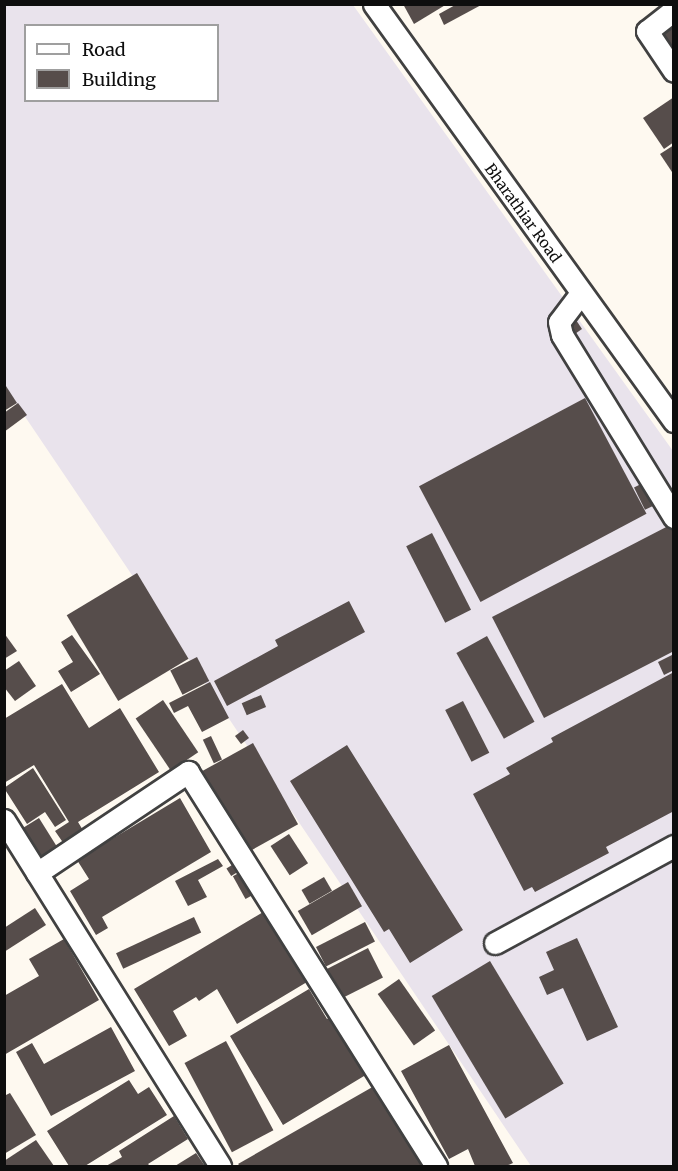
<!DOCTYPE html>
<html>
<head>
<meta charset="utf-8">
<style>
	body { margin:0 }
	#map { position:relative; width:678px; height:1171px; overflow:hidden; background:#fef9f0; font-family:Merriweather,serif }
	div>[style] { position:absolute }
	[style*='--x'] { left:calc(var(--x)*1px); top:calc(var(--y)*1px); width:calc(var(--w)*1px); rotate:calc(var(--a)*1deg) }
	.industrial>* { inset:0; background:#e9e3ec }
	.building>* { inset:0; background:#564d4b; transform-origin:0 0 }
	.roads { filter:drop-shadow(2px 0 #414141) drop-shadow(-2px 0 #414141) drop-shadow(0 2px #414141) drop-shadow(0 -2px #414141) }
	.minor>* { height:21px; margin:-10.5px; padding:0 10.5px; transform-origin:10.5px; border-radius:10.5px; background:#fff }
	span { translate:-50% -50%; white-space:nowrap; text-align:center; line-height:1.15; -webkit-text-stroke:6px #fff; paint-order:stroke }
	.street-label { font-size:15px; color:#0e0e0e }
	.frame { position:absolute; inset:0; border:6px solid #0e0e0e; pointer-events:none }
	.legend { position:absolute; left:24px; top:24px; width:195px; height:78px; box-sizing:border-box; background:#fff; border:2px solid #9f9f9f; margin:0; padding:8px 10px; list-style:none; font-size:18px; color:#0e0e0e }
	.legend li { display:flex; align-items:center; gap:12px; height:30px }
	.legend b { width:30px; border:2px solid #9f9f9f }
</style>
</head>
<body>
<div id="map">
	<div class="industrial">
		<div style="clip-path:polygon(evenodd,4px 5px,353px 5px,673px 451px,673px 1166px,531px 1166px,5px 387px,4px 5px,26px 26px,218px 26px,218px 100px,26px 100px,26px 26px)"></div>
	</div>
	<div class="building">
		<div style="clip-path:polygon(403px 4px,447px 4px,414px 24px)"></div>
		<div style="clip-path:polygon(457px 4px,483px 4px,444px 25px,439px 14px)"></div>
		<div style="clip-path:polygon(674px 23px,674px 58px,660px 30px)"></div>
		<div style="clip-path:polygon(674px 97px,674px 142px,664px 149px,643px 118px)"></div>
		<div style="clip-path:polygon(674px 145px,674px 175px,660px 154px)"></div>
		<div style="clip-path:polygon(576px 320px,582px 329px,572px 336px,567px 327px)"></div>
		<div style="clip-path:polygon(4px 383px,17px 403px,4px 411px)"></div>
		<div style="left:585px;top:398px;width:131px;height:188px;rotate:62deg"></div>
		<div style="clip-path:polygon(18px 403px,27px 415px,4px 432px,4px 413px)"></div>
		<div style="left:643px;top:483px;width:25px;height:10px;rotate:64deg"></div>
		<div style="clip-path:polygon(674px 523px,674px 651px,544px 718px,492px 617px)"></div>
		<div style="left:432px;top:533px;width:86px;height:29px;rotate:63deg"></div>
		<div style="left:137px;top:573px;width:100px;height:82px;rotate:59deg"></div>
		<div style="clip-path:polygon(349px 601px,365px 632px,227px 706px,214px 681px,278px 646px,275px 640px)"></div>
		<div style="clip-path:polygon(4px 633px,17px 651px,4px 659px)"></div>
		<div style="clip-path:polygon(72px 635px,100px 674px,71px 692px,58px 671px,73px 662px,61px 642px)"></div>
		<div style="left:487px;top:636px;width:98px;height:35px;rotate:61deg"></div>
		<div style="clip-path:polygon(674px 654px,674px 670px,664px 675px,658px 662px)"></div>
		<div style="left:197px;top:657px;width:27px;height:30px;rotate:63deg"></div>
		<div style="clip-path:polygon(19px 661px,36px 686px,15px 701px,4px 687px,4px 671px)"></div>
		<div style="clip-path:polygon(674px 672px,674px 811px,606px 847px,609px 853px,535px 892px,532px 887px,524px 891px,473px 794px,510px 774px,506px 768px,553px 742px,551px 738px)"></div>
		<div style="clip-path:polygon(210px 682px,229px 718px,202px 732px,188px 706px,174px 713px,169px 703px)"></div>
		<div style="clip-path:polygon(62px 684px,89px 728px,120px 708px,159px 772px,78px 822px,84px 832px,64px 844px,55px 831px,69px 822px,34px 765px,4px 783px,4px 719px)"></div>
		<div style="left:261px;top:695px;width:13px;height:21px;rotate:67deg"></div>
		<div style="left:163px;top:700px;width:63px;height:33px;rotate:56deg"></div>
		<div style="left:463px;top:701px;width:58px;height:20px;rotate:63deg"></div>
		<div style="left:243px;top:730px;width:10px;height:10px;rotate:53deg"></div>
		<div style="left:211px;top:736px;width:26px;height:9px;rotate:65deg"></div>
		<div style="left:253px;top:743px;width:93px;height:62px;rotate:61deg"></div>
		<div style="clip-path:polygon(347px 745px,463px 930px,410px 963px,389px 929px,384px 932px,290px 781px)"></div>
		<div style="clip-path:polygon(33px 768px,66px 820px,55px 827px,45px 812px,27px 824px,4px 788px)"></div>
		<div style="clip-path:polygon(180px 798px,211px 852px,102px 917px,108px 928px,96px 935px,70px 891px,89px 879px,77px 860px)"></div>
		<div style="left:39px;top:818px;width:36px;height:20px;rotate:58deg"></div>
		<div style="left:289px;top:834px;width:35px;height:22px;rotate:57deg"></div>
		<div style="clip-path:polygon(218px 859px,223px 866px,198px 880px,207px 897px,188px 906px,175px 881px)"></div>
		<div style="left:240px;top:860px;width:9px;height:16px;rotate:58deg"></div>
		<div style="left:246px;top:869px;width:26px;height:15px;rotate:61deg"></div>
		<div style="left:324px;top:877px;width:16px;height:26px;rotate:60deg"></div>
		<div style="left:348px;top:882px;width:28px;height:58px;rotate:60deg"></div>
		<div style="clip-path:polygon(35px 908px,46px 925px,4px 952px,4px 928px)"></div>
		<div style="clip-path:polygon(270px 908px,312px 979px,237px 1024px,217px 989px,199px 1001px,196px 997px,173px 1011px,187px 1036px,169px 1046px,134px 989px)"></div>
		<div style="left:194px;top:917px;width:17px;height:86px;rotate:65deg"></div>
		<div style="left:365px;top:922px;width:22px;height:55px;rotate:63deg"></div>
		<div style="clip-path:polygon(577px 938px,618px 1027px,587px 1041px,563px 988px,547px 995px,539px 977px,554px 970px,546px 952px)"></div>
		<div style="clip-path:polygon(64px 939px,99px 1000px,4px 1055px,4px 996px,39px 976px,29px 959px)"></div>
		<div style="left:368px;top:948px;width:33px;height:50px;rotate:63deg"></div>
		<div style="left:490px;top:961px;width:143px;height:68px;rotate:59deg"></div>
		<div style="left:399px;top:979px;width:63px;height:26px;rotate:55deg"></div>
		<div style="clip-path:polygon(309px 989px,327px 1019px,335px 1014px,369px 1073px,283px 1125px,230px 1036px)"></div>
		<div style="clip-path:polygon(111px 1027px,135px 1071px,51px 1116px,16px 1052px,32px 1043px,44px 1064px)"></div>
		<div style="left:226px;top:1041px;width:101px;height:47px;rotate:62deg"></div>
		<div style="clip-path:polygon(449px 1045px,513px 1163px,506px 1166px,475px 1166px,468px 1149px,449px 1159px,401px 1071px)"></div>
		<div style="clip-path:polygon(129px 1080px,138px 1094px,149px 1087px,167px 1115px,85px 1166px,69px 1166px,47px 1131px)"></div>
		<div style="clip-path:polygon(376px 1085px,424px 1166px,240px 1166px,238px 1164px)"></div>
		<div style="clip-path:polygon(10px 1093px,36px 1135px,4px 1154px,4px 1096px)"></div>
		<div style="clip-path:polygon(174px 1116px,188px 1139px,148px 1164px,150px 1166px,106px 1166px,122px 1157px,119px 1151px)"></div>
		<div style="clip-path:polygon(36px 1140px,54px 1166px,4px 1166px,4px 1161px)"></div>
		<div style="clip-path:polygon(196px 1153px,205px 1166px,175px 1166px)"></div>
	</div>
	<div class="roads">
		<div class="minor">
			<div style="--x:374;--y:4;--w:514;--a:54.27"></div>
			<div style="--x:674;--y:10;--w:34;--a:142"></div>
			<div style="--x:647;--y:31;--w:48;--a:56"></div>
			<div style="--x:581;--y:293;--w:36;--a:127"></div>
			<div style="--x:559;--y:322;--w:13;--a:77"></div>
			<div style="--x:562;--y:335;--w:214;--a:58.4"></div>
			<div style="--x:4;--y:820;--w:408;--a:58"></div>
			<div style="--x:37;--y:873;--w:182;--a:-33.8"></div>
			<div style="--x:188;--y:772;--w:466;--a:57.8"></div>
			<div style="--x:495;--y:943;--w:204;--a:-28.5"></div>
		</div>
	</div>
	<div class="street-label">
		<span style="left:523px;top:213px;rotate:54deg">Bharathiar Road</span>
	</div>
	<div class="frame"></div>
	<ul class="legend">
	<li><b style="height:8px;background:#fff"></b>Road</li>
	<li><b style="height:16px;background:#564d4b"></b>Building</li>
	</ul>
</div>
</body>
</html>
